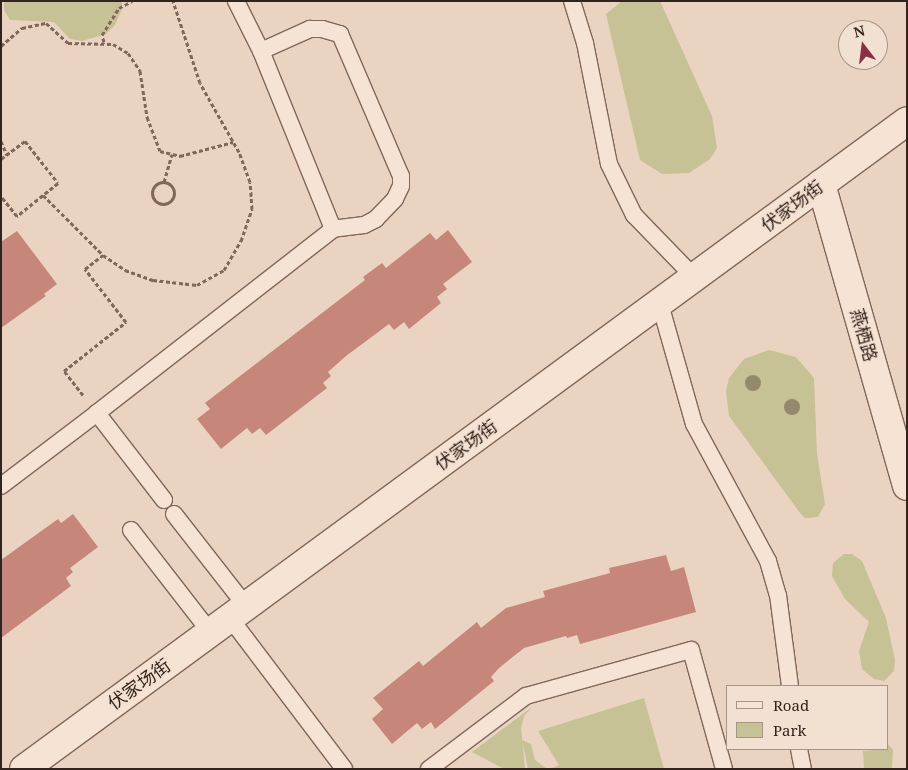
<!DOCTYPE html>
<html>
<head>
<meta charset="utf-8">
<style>
	body { margin:0 }
	#map { position:relative; width:908px; height:770px; overflow:hidden; background:#ead4c1; font-family:"Noto Serif","Noto Sans SC",serif }
	div>[style] { position:absolute }
	[style*='--x'] { left:calc(var(--x)*1px); top:calc(var(--y)*1px); width:calc(var(--w)*1px); rotate:calc(var(--a)*1deg) }
	.green>* { inset:0; background:#c7c196 }
	.building>* { inset:0; background:#c6877a }
	.path>* { height:3px; margin-top:-1.5px; transform-origin:0; background:repeating-linear-gradient(90deg,#82665a 0 4px,transparent 0 6.5px) }
	.path>.ring { margin:-1.5px; padding:0; box-sizing:content-box; background:none; border:3px solid #82665a; border-radius:50% }
	.roads { filter:drop-shadow(1px 0 #82665a) drop-shadow(-1px 0 #82665a) drop-shadow(0 1px #82665a) drop-shadow(0 -1px #82665a) }
	.service>* { height:16px; margin:-8px; padding:0 8px; transform-origin:8px; border-radius:8px; background:#f6e3d3 }
	.minor>* { height:28px; margin:-14px; padding:0 14px; transform-origin:14px; border-radius:14px; background:#f6e3d3 }
	.trees>* { width:16px; height:16px; margin:-8px; border-radius:50%; background:#948a6b }
	span { translate:-50% -50%; white-space:nowrap; text-align:center; line-height:1.15; -webkit-text-stroke:4px #f2e0d0; paint-order:stroke }
	.street-label { font-size:18px; color:#33231d }
	.frame { position:absolute; inset:0; border:2px solid #33231d; pointer-events:none }
	.legend { position:absolute; left:726px; top:685px; width:162px; height:65px; box-sizing:border-box; background:#f2e0d0; border:1px solid #a69488; margin:0; padding:6px 9px; list-style:none; font-size:15px; color:#33231d }
	.legend li { display:flex; align-items:center; gap:10px; height:25px }
	.legend b { width:25px; border:1px solid #a69488 }
	.north { position:absolute; left:838px; top:20px; width:50px; height:50px; box-sizing:border-box; background:#f2e0d0; border:1px solid #a69488; border-radius:50%; rotate:345deg; font-size:14px; font-weight:700; line-height:20px; text-align:center; color:#33231d }
	.north::after { content:''; display:block; margin:auto; width:18px; height:22px; background:#8c2f46; clip-path:polygon(50% 0,100% 100%,50% 72%,0 100%) }
</style>
</head>
<body>
<div id="map">
	<div class="green">
		<div style="clip-path:polygon(4px 1px,122px 1px,122px 9px,115px 25px,106px 34px,82px 41px,70px 39px,54px 22px,10px 20px,4px 10px)"></div>
		<div style="clip-path:polygon(622px 1px,660px 1px,712px 116px,717px 148px,710px 159px,689px 173px,662px 174px,640px 160px,606px 14px)"></div>
		<div style="clip-path:polygon(769px 350px,796px 357px,814px 378px,817px 454px,825px 504px,818px 517px,805px 518px,800px 513px,729px 416px,726px 391px,729px 378px,744px 359px)"></div>
		<div style="clip-path:polygon(844px 554px,852px 554px,862px 561px,886px 618px,895px 660px,894px 671px,884px 681px,874px 679px,862px 669px,859px 651px,869px 622px,845px 599px,832px 576px,833px 563px)"></div>
		<div style="clip-path:polygon(644px 698px,664px 769px,550px 769px,559px 765px,538px 731px)"></div>
		<div style="clip-path:polygon(532px 707px,524px 716px,521px 728px,525px 769px,504px 769px,472px 752px)"></div>
		<div style="clip-path:polygon(522px 740px,531px 744px,535px 760px,547px 769px,528px 769px)"></div>
		<div style="clip-path:polygon(887px 743px,893px 750px,892px 769px,864px 769px,863px 751px,887px 749px)"></div>
	</div>
	<div class="building">
		<div style="clip-path:polygon(448px 230px,472px 262px,443px 284px,447px 289px,437px 297px,441px 303px,409px 329px,404px 322px,394px 330px,389px 324px,346px 356px,328px 372px,331px 376px,323px 383px,327px 388px,266px 435px,260px 428px,252px 434px,247px 428px,221px 449px,197px 419px,210px 409px,205px 403px,365px 280px,363px 277px,382px 263px,386px 268px,430px 233px,436px 240px)"></div>
		<div style="clip-path:polygon(17px 231px,57px 284px,44px 294px,46px 296px,1px 328px,1px 242px)"></div>
		<div style="clip-path:polygon(73px 514px,98px 547px,70px 568px,73px 572px,66px 578px,71px 586px,1px 638px,1px 560px,58px 519px,61px 523px)"></div>
		<div style="clip-path:polygon(666px 555px,671px 571px,684px 567px,696px 612px,580px 644px,577px 635px,567px 638px,566px 636px,524px 648px,499px 668px,491px 677px,494px 681px,435px 729px,431px 722px,422px 729px,417px 723px,392px 744px,372px 719px,383px 709px,373px 698px,419px 661px,423px 666px,477px 622px,481px 628px,506px 608px,545px 597px,543px 591px,610px 573px,609px 568px)"></div>
	</div>
	<div class="path">
		<div style="--x:104;--y:42;--w:7;--a:-106"></div>
		<div style="--x:102;--y:35;--w:32;--a:-58"></div>
		<div style="--x:119;--y:8;--w:15;--a:-28"></div>
		<div style="--x:1;--y:46;--w:28;--a:-41"></div>
		<div style="--x:22;--y:28;--w:25;--a:-12"></div>
		<div style="--x:46;--y:23;--w:30;--a:42"></div>
		<div style="--x:68;--y:43;--w:45;--a:1.3"></div>
		<div style="--x:113;--y:44;--w:17;--a:31"></div>
		<div style="--x:128;--y:53;--w:22;--a:56"></div>
		<div style="--x:140;--y:71;--w:47;--a:81.3"></div>
		<div style="--x:147;--y:117;--w:36;--a:69"></div>
		<div style="--x:160;--y:151;--w:21;--a:14"></div>
		<div style="--x:180;--y:156;--w:55;--a:-14.8"></div>
		<div style="--x:1;--y:141;--w:15;--a:67"></div>
		<div style="--x:1;--y:159;--w:30;--a:-37"></div>
		<div style="--x:25;--y:141;--w:53;--a:51.8"></div>
		<div style="--x:58;--y:183;--w:53;--a:141.2"></div>
		<div style="--x:17;--y:216;--w:26;--a:-129"></div>
		<div style="--x:164;--y:182;--w:29;--a:-74"></div>
		<div class="ring" style="left:152px;top:182px;width:19px;height:19px"></div>
		<div style="--x:43;--y:195;--w:85;--a:45"></div>
		<div style="--x:83;--y:395;--w:31;--a:-128"></div>
		<div style="--x:64;--y:371;--w:79;--a:-38.3"></div>
		<div style="--x:126;--y:322;--w:67;--a:-127.7"></div>
		<div style="--x:85;--y:269;--w:23;--a:-38"></div>
		<div style="--x:103;--y:255;--w:27;--a:34"></div>
		<div style="--x:125;--y:270;--w:30;--a:20"></div>
		<div style="--x:153;--y:280;--w:44;--a:6.5"></div>
		<div style="--x:197;--y:285;--w:31;--a:-29"></div>
		<div style="--x:224;--y:270;--w:34;--a:-60"></div>
		<div style="--x:241;--y:241;--w:34;--a:-71"></div>
		<div style="--x:252;--y:209;--w:27;--a:-94"></div>
		<div style="--x:250;--y:182;--w:32;--a:-110"></div>
		<div style="--x:239;--y:152;--w:79;--a:-119.5"></div>
		<div style="--x:200;--y:83;--w:86;--a:-108.2"></div>
	</div>
	<div class="roads">
		<div class="service">
			<div style="--x:572;--y:1;--w:44;--a:72.8"></div>
			<div style="--x:585;--y:43;--w:123;--a:78.8"></div>
			<div style="--x:609;--y:164;--w:57;--a:63.9"></div>
			<div style="--x:634;--y:215;--w:88;--a:45.9"></div>
			<div style="--x:261;--y:51;--w:54;--a:-24.2"></div>
			<div style="--x:310;--y:29;--w:12;--a:0"></div>
			<div style="--x:322;--y:29;--w:19;--a:16"></div>
			<div style="--x:340;--y:34;--w:155;--a:66.8"></div>
			<div style="--x:401;--y:176;--w:10;--a:90"></div>
			<div style="--x:401;--y:186;--w:14;--a:115"></div>
			<div style="--x:395;--y:199;--w:28;--a:134"></div>
			<div style="--x:376;--y:219;--w:13;--a:153"></div>
			<div style="--x:364;--y:225;--w:31;--a:173"></div>
			<div style="--x:660;--y:304;--w:125;--a:74.2"></div>
			<div style="--x:694;--y:424;--w:156;--a:61.6"></div>
			<div style="--x:768;--y:561;--w:35;--a:74"></div>
			<div style="--x:778;--y:595;--w:92;--a:82.5"></div>
			<div style="--x:1;--y:486;--w:121;--a:-37.2"></div>
			<div style="--x:164;--y:500;--w:110;--a:-127.6"></div>
			<div style="--x:97;--y:413;--w:299;--a:-37.9"></div>
			<div style="--x:333;--y:229;--w:192;--a:-112"></div>
			<div style="--x:261;--y:51;--w:56;--a:-116.6"></div>
			<div style="--x:174;--y:514;--w:117;--a:52"></div>
			<div style="--x:131;--y:530;--w:129;--a:52.2"></div>
			<div style="--x:230;--y:618;--w:189;--a:52.9"></div>
			<div style="--x:799;--y:749;--w:20;--a:79"></div>
			<div style="--x:429;--y:769;--w:121;--a:-37"></div>
			<div style="--x:526;--y:696;--w:171;--a:-15.6"></div>
			<div style="--x:691;--y:650;--w:123;--a:74.5"></div>
		</div>
		<div class="minor">
			<div style="--x:821;--y:184;--w:314;--a:74.1"></div>
			<div style="--x:24;--y:769;--w:1095;--a:-36.27"></div>
		</div>
	</div>
	<div class="trees">
		<div style="left:753px;top:383px"></div>
		<div style="left:792px;top:407px"></div>
	</div>
	<div class="street-label">
		<span style="left:792px;top:206px;rotate:-37deg">伏家场街</span>
		<span style="left:864px;top:335px;rotate:74deg">燕栖路</span>
		<span style="left:466px;top:445px;rotate:-36deg">伏家场街</span>
		<span style="left:139px;top:684px;rotate:-36deg">伏家场街</span>
	</div>
	<div class="frame"></div>
	<ul class="legend">
	<li><b style="height:6px;background:#f6e3d3"></b>Road</li>
	<li><b style="height:14px;background:#c7c196"></b>Park</li>
	</ul>
	<div class="north">N</div>
</div>
</body>
</html>
